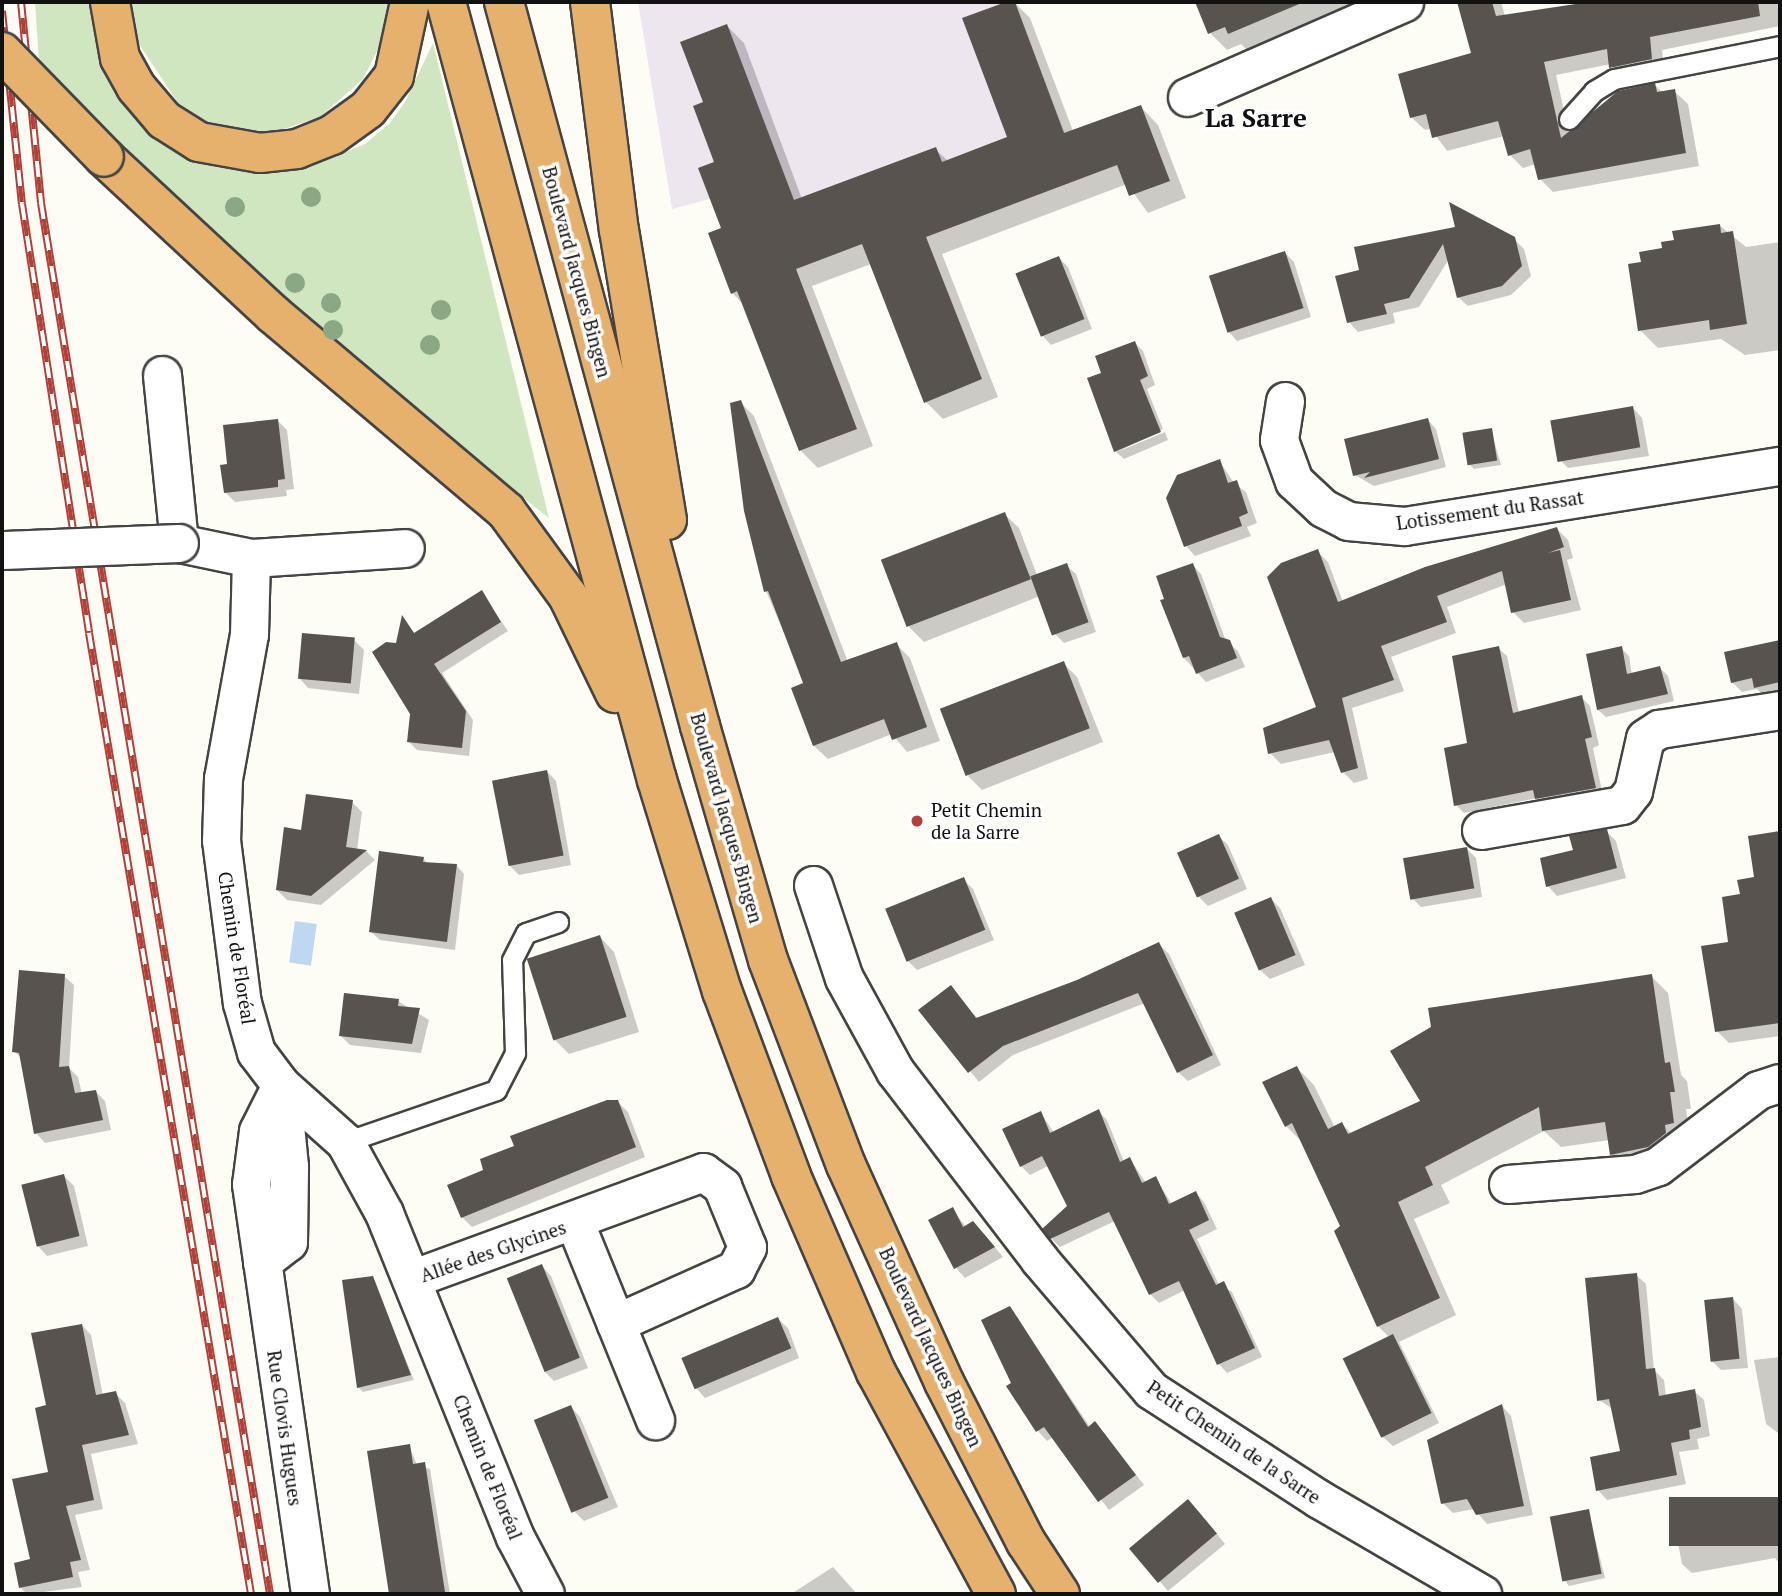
<!DOCTYPE html>
<html>
<head>
<meta charset="utf-8">
<style>
	body { margin:0 }
	#map { position:relative; width:1782px; height:1596px; overflow:hidden; background:#fefdf5; font-family:"PT Serif",serif }
	div>[style] { position:absolute }
	[style*='--x'] { left:calc(var(--x)*1px); top:calc(var(--y)*1px); width:calc(var(--w)*1px); rotate:calc(var(--a)*1deg) }
	.industrial>* { inset:0; background:#eee6ee }
	.green>* { inset:0; background:#d0e6c1 }
	.water>* { inset:0; background:#bfd8f1; transform-origin:0 0 }
	.shadow>* { inset:0; background:#0003 }
	.building>* { inset:0; background:#58534e; transform-origin:0 0 }
	.roads { filter:drop-shadow(2px 0 #444) drop-shadow(-2px 0 #444) drop-shadow(0 2px #444) drop-shadow(0 -2px #444) }
	.lane>* { height:19px; margin:-9.5px; padding:0 9.5px; transform-origin:9.5px; border-radius:9.5px; background:#fff }
	.street>* { height:37px; margin:-18.5px; padding:0 18.5px; transform-origin:18.5px; border-radius:18.5px; background:#fff }
	.highway>* { height:38px; margin:-19px; padding:0 19px; transform-origin:19px; border-radius:19px; background:#e5b16c }
	.rail>* { height:8px; margin-top:-4px; transform-origin:0; background:repeating-linear-gradient(90deg,#fff 0 16px,#b33f36 0 32px); box-sizing:border-box; border-block:2px solid #b33f36 }
	.bridges { filter:drop-shadow(2px 0 #444) drop-shadow(-2px 0 #444) drop-shadow(0 2px #444) drop-shadow(0 -2px #444) }
	.street-bridge>* { height:37px; margin:-18.5px; padding:0 18.5px; transform-origin:18.5px; border-radius:18.5px; background:#fff }
	.highway-bridge>* { height:38px; margin:-19px; padding:0 19px; transform-origin:19px; border-radius:19px; background:#e5b16c }
	.trees>* { width:20px; height:20px; margin:-10px; border-radius:50%; background:#8aa884 }
	.dots>* { width:19px; height:19px; translate:-50% -50%; box-sizing:border-box; border:4px solid #fff; border-radius:50% }
	span { translate:-50% -50%; white-space:nowrap; text-align:center; line-height:1.15; -webkit-text-stroke:7px #fff; paint-order:stroke }
	.street-label { font-size:19px; color:#111 }
	.poi-label { font-size:19px; color:#111 }
	.left { translate:0 -50%; text-align:left }
	.district-label { font-size:26px; color:#111; font-weight:700 }
	.frame { position:absolute; inset:0; border:4px solid #111; pointer-events:none }
</style>
</head>
<body>
<div id="map">
	<div class="industrial">
		<div style="clip-path:polygon(638px 2px,1015px 2px,1082px 178px,959px 225px,953px 209px,731px 294px,708px 233px,721px 228px,710px 199px,672px 209px)"></div>
	</div>
	<div class="green">
		<div style="clip-path:polygon(35px 2px,91px 2px,98px 52px,134px 116px,156px 135px,201px 160px,254px 172px,316px 164px,365px 144px,389px 124px,405px 102px,433px 43px,549px 518px,302px 324px,125px 154px,39px 62px)"></div>
		<div style="clip-path:polygon(129px 2px,388px 2px,385px 35px,363px 79px,320px 117px,268px 134px,237px 133px,201px 120px,178px 103px,139px 44px)"></div>
	</div>
	<div class="water">
		<div style="left:295px;top:921px;width:22px;height:42px;rotate:8deg"></div>
	</div>
	<div class="shadow">
		<div style="clip-path:polygon(1014px 2px,1030px 18px,1073px 131px,1141px 107px,1158px 125px,1186px 198px,1148px 213px,1127px 184px,942px 254px,998px 397px,943px 419px,926px 402px,871px 264px,812px 286px,873px 446px,818px 468px,800px 450px,744px 305px,732px 293px,705px 103px,727px 26px,744px 43px,802px 199px,935px 149px,948px 161px,1010px 138px,964px 19px)"></div>
		<div style="clip-path:polygon(1197px 2px,1362px 2px,1247px 50px,1241px 44px,1227px 50px,1210px 33px)"></div>
		<div style="clip-path:polygon(1458px 2px,1501px 2px,1505px 16px,1591px 2px,1780px 2px,1780px 26px,1662px 50px,1665px 72px,1624px 80px,1611px 64px,1556px 75px,1569px 133px,1655px 85px,1663px 93px,1674px 91px,1688px 104px,1699px 166px,1553px 192px,1540px 179px,1536px 164px,1523px 168px,1510px 155px,1504px 136px,1447px 151px,1431px 129px,1425px 130px,1411px 117px,1473px 54px)"></div>
		<div style="clip-path:polygon(1719px 225px,1746px 247px,1780px 242px,1780px 350px,1745px 355px,1721px 339px,1658px 348px,1640px 330px,1643px 263px,1676px 241px)"></div>
		<div style="clip-path:polygon(1514px 239px,1524px 249px,1531px 276px,1511px 295px,1468px 306px,1458px 297px,1449px 259px,1419px 307px,1393px 313px,1395px 323px,1358px 332px,1349px 322px,1361px 271px,1356px 248px)"></div>
		<div style="clip-path:polygon(1285px 253px,1294px 262px,1311px 317px,1237px 341px,1229px 332px)"></div>
		<div style="clip-path:polygon(1059px 258px,1068px 267px,1092px 329px,1051px 345px,1042px 335px)"></div>
		<div style="clip-path:polygon(1135px 343px,1143px 351px,1155px 385px,1147px 389px,1163px 429px,1117px 452px,1165px 432px,1168px 440px,1124px 459px,1115px 451px,1103px 374px)"></div>
		<div style="clip-path:polygon(740px 402px,754px 416px,848px 662px,896px 644px,910px 658px,940px 741px,907px 752px,892px 734px,828px 759px,814px 746px,806px 684px,766px 591px)"></div>
		<div style="clip-path:polygon(1633px 408px,1642px 418px,1649px 456px,1568px 468px,1559px 459px)"></div>
		<div style="clip-path:polygon(1428px 420px,1436px 429px,1446px 467px,1374px 486px,1355px 475px)"></div>
		<div style="clip-path:polygon(278px 421px,287px 430px,294px 489px,286px 490px,287px 496px,235px 502px,225px 492px,229px 466px)"></div>
		<div style="clip-path:polygon(1491px 430px,1501px 465px,1474px 469px,1470px 465px)"></div>
		<div style="clip-path:polygon(1220px 462px,1234px 483px,1246px 492px,1257px 523px,1247px 527px,1251px 536px,1195px 556px,1186px 546px)"></div>
		<div style="clip-path:polygon(1004px 514px,1019px 528px,1037px 575px,1066px 565px,1076px 574px,1096px 632px,1064px 643px,1055px 634px,1040px 596px,924px 642px,909px 627px)"></div>
		<div style="clip-path:polygon(1557px 529px,1568px 540px,1573px 558px,1567px 560px,1581px 610px,1524px 623px,1513px 612px,1507px 584px,1447px 607px,1456px 633px,1391px 657px,1404px 691px,1352px 708px,1368px 779px,1354px 783px,1343px 772px,1335px 752px,1281px 764px,1270px 753px,1318px 708px,1317px 551px,1328px 562px,1343px 602px)"></div>
		<div style="clip-path:polygon(1193px 565px,1201px 574px,1226px 641px,1238px 651px,1245px 667px,1206px 682px,1184px 658px)"></div>
		<div style="clip-path:polygon(481px 592px,508px 631px,442px 673px,473px 720px,469px 756px,417px 750px,409px 742px,412px 713px,398px 645px,403px 619px,415px 634px)"></div>
		<div style="clip-path:polygon(354px 640px,364px 650px,359px 694px,308px 688px,299px 678px)"></div>
		<div style="clip-path:polygon(1780px 641px,1780px 694px,1765px 697px,1757px 689px,1742px 692px,1732px 682px,1726px 653px)"></div>
		<div style="clip-path:polygon(1498px 648px,1507px 656px,1519px 713px,1581px 697px,1590px 706px,1599px 745px,1593px 748px,1603px 796px,1545px 807px,1537px 798px,1464px 813px,1456px 805px)"></div>
		<div style="clip-path:polygon(1621px 648px,1629px 656px,1632px 675px,1660px 668px,1668px 676px,1674px 701px,1606px 717px,1598px 710px)"></div>
		<div style="clip-path:polygon(1063px 663px,1077px 677px,1103px 742px,982px 790px,968px 776px)"></div>
		<div style="clip-path:polygon(547px 771px,556px 781px,571px 865px,519px 875px,509px 865px)"></div>
		<div style="clip-path:polygon(352px 802px,362px 812px,357px 850px,366px 851px,375px 860px,321px 905px,287px 900px,277px 890px,303px 832px)"></div>
		<div style="clip-path:polygon(1606px 831px,1616px 841px,1626px 878px,1557px 896px,1548px 886px,1575px 852px)"></div>
		<div style="clip-path:polygon(1780px 833px,1780px 1036px,1729px 1043px,1717px 1031px,1742px 896px,1756px 879px,1750px 837px)"></div>
		<div style="clip-path:polygon(1218px 836px,1228px 845px,1247px 889px,1208px 906px,1198px 896px,1179px 852px)"></div>
		<div style="clip-path:polygon(1467px 849px,1476px 858px,1482px 897px,1421px 907px,1412px 898px)"></div>
		<div style="clip-path:polygon(423px 858px,428px 864px,456px 865px,464px 874px,455px 950px,380px 940px,371px 932px)"></div>
		<div style="clip-path:polygon(963px 879px,973px 889px,994px 940px,917px 970px,907px 960px)"></div>
		<div style="clip-path:polygon(1271px 899px,1280px 908px,1305px 965px,1270px 979px,1260px 970px)"></div>
		<div style="clip-path:polygon(600px 937px,614px 952px,639px 1032px,569px 1054px,554px 1039px)"></div>
		<div style="clip-path:polygon(1159px 944px,1169px 954px,1221px 1065px,1188px 1081px,1178px 1072px,1145px 1003px,1013px 1055px,979px 1082px,920px 1010px,960px 997px,978px 1019px,1077px 982px)"></div>
		<div style="clip-path:polygon(64px 976px,74px 985px,69px 1068px,78px 1077px,82px 1094px,95px 1091px,105px 1101px,111px 1130px,45px 1143px,36px 1133px,22px 1059px,14px 1051px)"></div>
		<div style="clip-path:polygon(1651px 976px,1668px 993px,1681px 1075px,1687px 1081px,1691px 1109px,1686px 1109px,1691px 1140px,1629px 1172px,1612px 1154px,1610px 1140px,1561px 1147px,1544px 1131px,1441px 1185px,1450px 1203px,1414px 1219px,1456px 1315px,1399px 1342px,1439px 1423px,1393px 1446px,1383px 1437px,1389px 1337px,1378px 1326px,1342px 1226px,1303px 1143px,1286px 1126px,1297px 1068px,1314px 1085px,1335px 1128px,1342px 1124px,1352px 1134px,1423px 1102px)"></div>
		<div style="clip-path:polygon(398px 1001px,429px 1020px,421px 1053px,350px 1045px,341px 1036px)"></div>
		<div style="clip-path:polygon(618px 1102px,628px 1112px,645px 1157px,472px 1227px,462px 1217px,450px 1186px,485px 1171px,516px 1147px)"></div>
		<div style="clip-path:polygon(1098px 1111px,1107px 1120px,1124px 1162px,1130px 1159px,1146px 1183px,1155px 1178px,1172px 1204px,1196px 1193px,1204px 1202px,1217px 1229px,1197px 1239px,1219px 1285px,1232px 1292px,1262px 1357px,1227px 1373px,1219px 1364px,1185px 1290px,1159px 1303px,1150px 1294px,1115px 1221px,1060px 1247px,1051px 1238px,1070px 1206px,1048px 1166px,1030px 1175px,1021px 1166px,1041px 1113px,1054px 1133px)"></div>
		<div style="clip-path:polygon(64px 1176px,74px 1186px,88px 1246px,47px 1256px,38px 1246px)"></div>
		<div style="clip-path:polygon(952px 1209px,966px 1227px,983px 1233px,1003px 1257px,965px 1278px,956px 1268px)"></div>
		<div style="clip-path:polygon(542px 1266px,551px 1276px,588px 1368px,554px 1381px,544px 1371px)"></div>
		<div style="clip-path:polygon(1636px 1275px,1646px 1284px,1654px 1370px,1664px 1380px,1666px 1396px,1694px 1391px,1704px 1400px,1710px 1436px,1697px 1439px,1699px 1449px,1679px 1452px,1686px 1484px,1607px 1500px,1598px 1490px,1622px 1452px,1613px 1409px,1599px 1400px)"></div>
		<div style="clip-path:polygon(372px 1278px,414px 1380px,363px 1392px,358px 1387px)"></div>
		<div style="clip-path:polygon(1733px 1299px,1742px 1309px,1748px 1368px,1721px 1370px,1712px 1361px)"></div>
		<div style="clip-path:polygon(1010px 1308px,1090px 1427px,1095px 1424px,1104px 1433px,1144px 1485px,1109px 1510px,1053px 1437px,1047px 1441px,1038px 1431px,1008px 1387px,1014px 1384px)"></div>
		<div style="clip-path:polygon(778px 1319px,788px 1328px,799px 1358px,705px 1398px,696px 1388px)"></div>
		<div style="clip-path:polygon(82px 1325px,91px 1335px,103px 1396px,115px 1393px,125px 1403px,138px 1444px,91px 1454px,103px 1509px,75px 1515px,90px 1570px,78px 1572px,82px 1587px,27px 1594px,21px 1588px,32px 1561px,50px 1473px,48px 1407px)"></div>
		<div style="clip-path:polygon(1780px 1357px,1780px 1446px,1778px 1433px,1766px 1424px,1754px 1360px)"></div>
		<div style="clip-path:polygon(1502px 1406px,1511px 1416px,1533px 1515px,1487px 1524px,1474px 1509px,1453px 1513px,1443px 1503px)"></div>
		<div style="clip-path:polygon(571px 1407px,580px 1417px,618px 1507px,584px 1521px,575px 1512px)"></div>
		<div style="clip-path:polygon(409px 1446px,417px 1465px,430px 1469px,450px 1594px,391px 1594px,369px 1452px)"></div>
		<div style="clip-path:polygon(1780px 1498px,1780px 1564px,1775px 1558px,1692px 1573px,1682px 1564px,1673px 1518px)"></div>
		<div style="clip-path:polygon(1198px 1511px,1225px 1544px,1168px 1591px,1131px 1548px)"></div>
		<div style="clip-path:polygon(1588px 1511px,1605px 1578px,1569px 1586px,1565px 1581px)"></div>
		<div style="clip-path:polygon(833px 1567px,857px 1594px,791px 1594px)"></div>
	</div>
	<div class="building">
		<div style="clip-path:polygon(1006px 2px,1015px 2px,1064px 133px,1141px 105px,1170px 181px,1129px 196px,1117px 165px,926px 237px,982px 379px,924px 403px,862px 244px,796px 269px,857px 429px,799px 451px,737px 291px,731px 294px,708px 233px,721px 228px,698px 168px,714px 162px,693px 106px,703px 102px,680px 42px,727px 24px,794px 200px,936px 147px,942px 162px,1007px 137px,962px 18px)"></div>
		<div style="clip-path:polygon(1195px 2px,1304px 2px,1228px 34px,1225px 27px,1208px 34px)"></div>
		<div style="clip-path:polygon(1457px 2px,1492px 2px,1496px 16px,1589px 2px,1758px 2px,1760px 16px,1650px 37px,1652px 59px,1609px 68px,1607px 49px,1544px 62px,1561px 138px,1618px 91px,1655px 83px,1657px 92px,1675px 89px,1686px 153px,1538px 180px,1530px 149px,1508px 156px,1498px 121px,1432px 138px,1426px 114px,1410px 118px,1398px 74px,1471px 53px)"></div>
		<div style="clip-path:polygon(1449px 202px,1515px 237px,1522px 266px,1502px 286px,1457px 298px,1443px 244px,1409px 298px,1384px 304px,1387px 314px,1347px 323px,1335px 276px,1359px 270px,1354px 247px,1455px 227px)"></div>
		<div style="clip-path:polygon(1720px 224px,1721px 233px,1733px 231px,1747px 324px,1710px 330px,1709px 320px,1638px 331px,1628px 264px,1641px 262px,1639px 252px,1662px 248px,1661px 242px,1674px 240px,1672px 231px)"></div>
		<div style="left:1285px;top:251px;width:60px;height:80px;rotate:72deg"></div>
		<div style="left:1059px;top:256px;width:68px;height:47px;rotate:68deg"></div>
		<div style="clip-path:polygon(1135px 341px,1148px 376px,1140px 380px,1161px 432px,1114px 452px,1087px 378px,1101px 373px,1095px 356px)"></div>
		<div style="clip-path:polygon(741px 400px,841px 662px,897px 642px,927px 727px,892px 740px,884px 719px,813px 746px,791px 688px,803px 683px,768px 591px,764px 592px,744px 511px,730px 403px)"></div>
		<div style="left:1633px;top:406px;width:42px;height:84px;rotate:80deg"></div>
		<div style="clip-path:polygon(1428px 418px,1439px 459px,1364px 478px,1370px 472px,1353px 476px,1344px 439px)"></div>
		<div style="clip-path:polygon(278px 419px,285px 479px,278px 480px,278px 487px,224px 493px,220px 465px,227px 464px,223px 425px)"></div>
		<div style="left:1492px;top:428px;width:33px;height:30px;rotate:81deg"></div>
		<div style="clip-path:polygon(1220px 459px,1228px 483px,1237px 480px,1248px 513px,1239px 517px,1242px 526px,1184px 547px,1166px 498px,1177px 475px)"></div>
		<div style="left:1005px;top:512px;width:72px;height:133px;rotate:69deg"></div>
		<div style="clip-path:polygon(1557px 527px,1564px 547px,1548px 553px,1560px 550px,1571px 600px,1511px 613px,1502px 571px,1437px 596px,1447px 622px,1381px 646px,1394px 680px,1342px 698px,1358px 768px,1341px 773px,1329px 740px,1268px 754px,1263px 728px,1316px 707px,1267px 577px,1281px 563px,1318px 549px,1338px 602px,1425px 567px)"></div>
		<div style="left:1067px;top:563px;width:63px;height:39px;rotate:70deg"></div>
		<div style="clip-path:polygon(1193px 563px,1220px 637px,1230px 640px,1237px 658px,1196px 674px,1189px 656px,1183px 658px,1160px 600px,1164px 599px,1156px 576px)"></div>
		<div style="clip-path:polygon(482px 590px,501px 622px,434px 664px,466px 711px,462px 748px,407px 742px,410px 714px,372px 652px,386px 642px,396px 643px,402px 615px,414px 633px)"></div>
		<div style="left:302px;top:633px;width:53px;height:46px;rotate:5deg"></div>
		<div style="clip-path:polygon(1780px 640px,1780px 682px,1754px 688px,1752px 678px,1731px 683px,1724px 652px)"></div>
		<div style="clip-path:polygon(1499px 646px,1513px 713px,1582px 695px,1592px 737px,1585px 739px,1596px 788px,1535px 799px,1533px 790px,1454px 806px,1444px 748px,1467px 743px,1452px 656px)"></div>
		<div style="clip-path:polygon(1622px 646px,1627px 674px,1660px 666px,1668px 694px,1597px 710px,1586px 654px)"></div>
		<div style="left:1064px;top:661px;width:72px;height:133px;rotate:69deg"></div>
		<div style="left:547px;top:770px;width:87px;height:56px;rotate:79deg"></div>
		<div style="clip-path:polygon(306px 794px,353px 800px,346px 847px,367px 850px,311px 896px,276px 890px,284px 827px,301px 830px)"></div>
		<div style="clip-path:polygon(1607px 829px,1617px 868px,1546px 887px,1540px 858px,1573px 850px,1569px 836px)"></div>
		<div style="clip-path:polygon(1780px 831px,1780px 1023px,1715px 1032px,1701px 946px,1728px 942px,1722px 897px,1740px 894px,1737px 880px,1754px 877px,1748px 836px)"></div>
		<div style="left:1219px;top:834px;width:49px;height:46px;rotate:66deg"></div>
		<div style="left:1467px;top:847px;width:42px;height:65px;rotate:80deg"></div>
		<div style="clip-path:polygon(379px 851px,424px 857px,423px 862px,457px 864px,447px 942px,369px 932px)"></div>
		<div style="left:964px;top:877px;width:57px;height:85px;rotate:68deg"></div>
		<div style="left:1271px;top:897px;width:63px;height:40px;rotate:67deg"></div>
		<div style="left:600px;top:935px;width:86px;height:77px;rotate:72deg"></div>
		<div style="clip-path:polygon(1159px 942px,1213px 1055px,1177px 1073px,1138px 993px,1003px 1046px,968px 1073px,918px 1010px,951px 985px,976px 1018px,1077px 980px)"></div>
		<div style="clip-path:polygon(19px 970px,65px 974px,59px 1067px,69px 1066px,75px 1093px,96px 1090px,103px 1120px,34px 1134px,19px 1053px,12px 1052px)"></div>
		<div style="clip-path:polygon(1652px 974px,1665px 1063px,1670px 1062px,1675px 1092px,1670px 1092px,1674px 1123px,1665px 1125px,1666px 1133px,1648px 1147px,1610px 1155px,1605px 1122px,1542px 1131px,1539px 1107px,1425px 1167px,1433px 1185px,1398px 1202px,1440px 1298px,1377px 1327px,1334px 1231px,1340px 1226px,1292px 1123px,1285px 1127px,1262px 1082px,1297px 1066px,1328px 1129px,1342px 1122px,1348px 1134px,1420px 1101px,1390px 1051px,1431px 1027px,1428px 1008px)"></div>
		<div style="clip-path:polygon(344px 993px,399px 999px,398px 1006px,420px 1008px,412px 1044px,339px 1036px)"></div>
		<div style="clip-path:polygon(607px 1100px,618px 1100px,636px 1147px,461px 1218px,447px 1185px,483px 1170px,480px 1159px,514px 1146px,510px 1136px)"></div>
		<div style="clip-path:polygon(1099px 1109px,1120px 1162px,1130px 1157px,1142px 1183px,1156px 1176px,1169px 1204px,1196px 1191px,1209px 1220px,1189px 1230px,1216px 1285px,1224px 1281px,1255px 1348px,1217px 1365px,1179px 1281px,1149px 1295px,1109px 1212px,1050px 1239px,1042px 1229px,1067px 1206px,1042px 1156px,1020px 1167px,1002px 1129px,1041px 1111px,1050px 1133px)"></div>
		<div style="left:64px;top:1174px;width:64px;height:44px;rotate:76deg"></div>
		<div style="clip-path:polygon(953px 1207px,963px 1227px,973px 1221px,995px 1247px,954px 1269px,928px 1220px)"></div>
		<div style="left:542px;top:1264px;width:101px;height:38px;rotate:68deg"></div>
		<div style="clip-path:polygon(1637px 1273px,1646px 1369px,1655px 1368px,1659px 1396px,1695px 1389px,1701px 1427px,1689px 1430px,1690px 1439px,1671px 1443px,1677px 1475px,1596px 1491px,1590px 1457px,1620px 1451px,1609px 1399px,1597px 1401px,1585px 1278px)"></div>
		<div style="clip-path:polygon(373px 1276px,411px 1375px,357px 1388px,342px 1280px)"></div>
		<div style="left:1733px;top:1297px;width:62px;height:29px;rotate:84deg"></div>
		<div style="clip-path:polygon(1010px 1306px,1088px 1427px,1095px 1421px,1136px 1475px,1098px 1502px,1044px 1427px,1036px 1432px,1006px 1386px,1011px 1383px,981px 1320px)"></div>
		<div style="left:778px;top:1317px;width:34px;height:105px;rotate:67deg"></div>
		<div style="clip-path:polygon(82px 1324px,96px 1395px,116px 1391px,129px 1435px,82px 1445px,94px 1500px,66px 1506px,81px 1560px,70px 1562px,73px 1577px,19px 1588px,14px 1563px,30px 1559px,12px 1479px,48px 1472px,35px 1408px,46px 1405px,31px 1333px)"></div>
		<div style="left:1393px;top:1334px;width:88px;height:56px;rotate:64deg"></div>
		<div style="clip-path:polygon(1502px 1404px,1524px 1506px,1476px 1515px,1467px 1499px,1441px 1504px,1427px 1440px)"></div>
		<div style="left:571px;top:1405px;width:100px;height:40px;rotate:68deg"></div>
		<div style="clip-path:polygon(410px 1444px,413px 1464px,425px 1462px,445px 1592px,389px 1594px,367px 1451px)"></div>
		<div style="left:1780px;top:1497px;width:49px;height:111px;rotate:90deg"></div>
		<div style="left:1188px;top:1499px;width:45px;height:77px;rotate:50deg"></div>
		<div style="left:1589px;top:1509px;width:66px;height:40px;rotate:79deg"></div>
	</div>
	<div class="roads">
		<div class="lane">
			<div style="--x:1569;--y:119;--w:38;--a:-48"></div>
			<div style="--x:1594;--y:91;--w:23;--a:-31"></div>
			<div style="--x:1614;--y:79;--w:169;--a:-11.2"></div>
			<div style="--x:345;--y:1142;--w:160;--a:-19"></div>
			<div style="--x:496;--y:1090;--w:42;--a:-62.8"></div>
			<div style="--x:515;--y:1053;--w:93;--a:-91.8"></div>
			<div style="--x:512;--y:960;--w:30;--a:-63"></div>
			<div style="--x:526;--y:933;--w:34;--a:-19"></div>
		</div>
		<div class="street">
			<div style="--x:1187;--y:97;--w:237;--a:-23.6"></div>
			<div style="--x:162;--y:375;--w:169;--a:84.2"></div>
			<div style="--x:179;--y:543;--w:74;--a:11.8"></div>
			<div style="--x:251;--y:558;--w:76;--a:91.5"></div>
			<div style="--x:249;--y:634;--w:146;--a:100.2"></div>
			<div style="--x:223;--y:778;--w:62;--a:91.8"></div>
			<div style="--x:221;--y:840;--w:164;--a:82.7"></div>
			<div style="--x:242;--y:1003;--w:51;--a:74.1"></div>
			<div style="--x:256;--y:1052;--w:41;--a:52.9"></div>
			<div style="--x:281;--y:1085;--w:86;--a:41.7"></div>
			<div style="--x:345;--y:1142;--w:81;--a:61.2"></div>
			<div style="--x:384;--y:1213;--w:349;--a:68"></div>
			<div style="--x:515;--y:1537;--w:64;--a:62.2"></div>
			<div style="--x:1285;--y:401;--w:39;--a:99"></div>
			<div style="--x:1279;--y:440;--w:44;--a:69.9"></div>
			<div style="--x:1294;--y:481;--w:40;--a:43"></div>
			<div style="--x:1323;--y:508;--w:28;--a:27"></div>
			<div style="--x:1348;--y:521;--w:56;--a:5.1"></div>
			<div style="--x:1404;--y:526;--w:381;--a:-9.1"></div>
			<div style="--x:251;--y:558;--w:154;--a:-3.7"></div>
			<div style="--x:1481;--y:830;--w:143;--a:-10.1"></div>
			<div style="--x:1622;--y:805;--w:18;--a:-52"></div>
			<div style="--x:1633;--y:791;--w:54;--a:-77.2"></div>
			<div style="--x:1645;--y:738;--w:17;--a:-33"></div>
			<div style="--x:1659;--y:729;--w:122;--a:-8.9"></div>
			<div style="--x:813;--y:885;--w:98;--a:71.6"></div>
			<div style="--x:844;--y:978;--w:106;--a:61.3"></div>
			<div style="--x:895;--y:1071;--w:237;--a:52.5"></div>
			<div style="--x:1039;--y:1259;--w:172;--a:49.5"></div>
			<div style="--x:1151;--y:1390;--w:200;--a:33"></div>
			<div style="--x:1319;--y:1499;--w:189;--a:30.2"></div>
			<div style="--x:281;--y:1085;--w:51;--a:116.6"></div>
			<div style="--x:258;--y:1131;--w:53;--a:97.5"></div>
			<div style="--x:251;--y:1184;--w:414;--a:81.8"></div>
			<div style="--x:1508;--y:1184;--w:127;--a:-4.5"></div>
			<div style="--x:1635;--y:1174;--w:24;--a:-19"></div>
			<div style="--x:1658;--y:1166;--w:126;--a:-37.2"></div>
			<div style="--x:1758;--y:1090;--w:23;--a:-18"></div>
			<div style="--x:575;--y:1223;--w:213;--a:67.9"></div>
			<div style="--x:262;--y:1262;--w:33;--a:-38"></div>
			<div style="--x:288;--y:1242;--w:76;--a:-89.2"></div>
			<div style="--x:289;--y:1166;--w:81;--a:-95.6"></div>
			<div style="--x:411;--y:1279;--w:311;--a:-20.1"></div>
			<div style="--x:703;--y:1172;--w:24;--a:36"></div>
			<div style="--x:722;--y:1186;--w:66;--a:67.7"></div>
			<div style="--x:747;--y:1247;--w:25;--a:117"></div>
			<div style="--x:736;--y:1269;--w:132;--a:155.8"></div>
		</div>
		<div class="highway">
			<div style="--x:110;--y:2;--w:57;--a:79.9"></div>
			<div style="--x:120;--y:58;--w:33;--a:61"></div>
			<div style="--x:136;--y:87;--w:43;--a:49.7"></div>
			<div style="--x:164;--y:120;--w:41;--a:32.2"></div>
			<div style="--x:199;--y:142;--w:62;--a:10.2"></div>
			<div style="--x:260;--y:153;--w:37;--a:-6"></div>
			<div style="--x:297;--y:149;--w:38;--a:-22"></div>
			<div style="--x:332;--y:135;--w:44;--a:-35.8"></div>
			<div style="--x:368;--y:109;--w:42;--a:-51.8"></div>
			<div style="--x:394;--y:76;--w:76;--a:-77.8"></div>
			<div style="--x:446;--y:2;--w:806;--a:74.83"></div>
			<div style="--x:657;--y:780;--w:221;--a:72.9"></div>
			<div style="--x:722;--y:991;--w:197;--a:69.5"></div>
			<div style="--x:791;--y:1176;--w:214;--a:66.6"></div>
			<div style="--x:876;--y:1372;--w:252;--a:61.6"></div>
			<div style="--x:504;--y:2;--w:750;--a:74.85"></div>
			<div style="--x:700;--y:726;--w:244;--a:73.8"></div>
			<div style="--x:768;--y:960;--w:219;--a:69.2"></div>
			<div style="--x:846;--y:1165;--w:238;--a:65.7"></div>
			<div style="--x:944;--y:1382;--w:180;--a:62.9"></div>
			<div style="--x:1026;--y:1542;--w:62;--a:56.8"></div>
			<div style="--x:590;--y:2;--w:230;--a:82.8"></div>
			<div style="--x:619;--y:230;--w:294;--a:80.6"></div>
			<div style="--x:104;--y:157;--w:231;--a:42.9"></div>
			<div style="--x:273;--y:314;--w:305;--a:40.2"></div>
			<div style="--x:506;--y:511;--w:105;--a:53.9"></div>
			<div style="--x:568;--y:596;--w:108;--a:64.1"></div>
		</div>
	</div>
	<div class="rail">
		<div style="--x:21;--y:2;--w:202;--a:84.3"></div>
		<div style="--x:41;--y:203;--w:1410;--a:80.65"></div>
		<div style="--x:2;--y:11;--w:194;--a:84.1"></div>
		<div style="--x:22;--y:204;--w:434;--a:81.1"></div>
		<div style="--x:89;--y:633;--w:975;--a:80.43"></div>
	</div>
	<div class="bridges">
		<div class="street-bridge">
			<div style="--x:2;--y:550;--w:177;--a:-2.3"></div>
		</div>
		<div class="highway-bridge">
			<div style="--x:2;--y:52;--w:146;--a:45.8"></div>
		</div>
	</div>
	<div class="trees">
		<div style="left:311px;top:197px"></div>
		<div style="left:235px;top:207px"></div>
		<div style="left:295px;top:283px"></div>
		<div style="left:331px;top:303px"></div>
		<div style="left:441px;top:310px"></div>
		<div style="left:333px;top:330px"></div>
		<div style="left:430px;top:345px"></div>
	</div>
	<div class="dots">
		<div style="left:917px;top:821px;background:#b33f36"></div>
	</div>
	<div class="street-label">
		<span style="left:577px;top:272px;rotate:75deg">Boulevard Jacques Bingen</span>
		<span style="left:1490px;top:510px;rotate:-8deg">Lotissement du Rassat</span>
		<span style="left:727px;top:818px;rotate:74deg">Boulevard Jacques Bingen</span>
		<span style="left:237px;top:948px;rotate:81deg">Chemin de Floréal</span>
		<span style="left:493px;top:1251px;rotate:-19deg">Allée des Glycines</span>
		<span style="left:931px;top:1347px;rotate:65deg">Boulevard Jacques Bingen</span>
		<span style="left:285px;top:1428px;rotate:82deg">Rue Clovis Hugues</span>
		<span style="left:1234px;top:1442px;rotate:34deg">Petit Chemin de la Sarre</span>
		<span style="left:488px;top:1467px;rotate:68deg">Chemin de Floréal</span>
	</div>
	<div class="poi-label">
		<span class="left" style="left:931px;top:821px">Petit Chemin<br>de la Sarre</span>
	</div>
	<div class="district-label">
		<span style="left:1256px;top:118px">La Sarre</span>
	</div>
	<div class="frame"></div>
</div>
</body>
</html>
